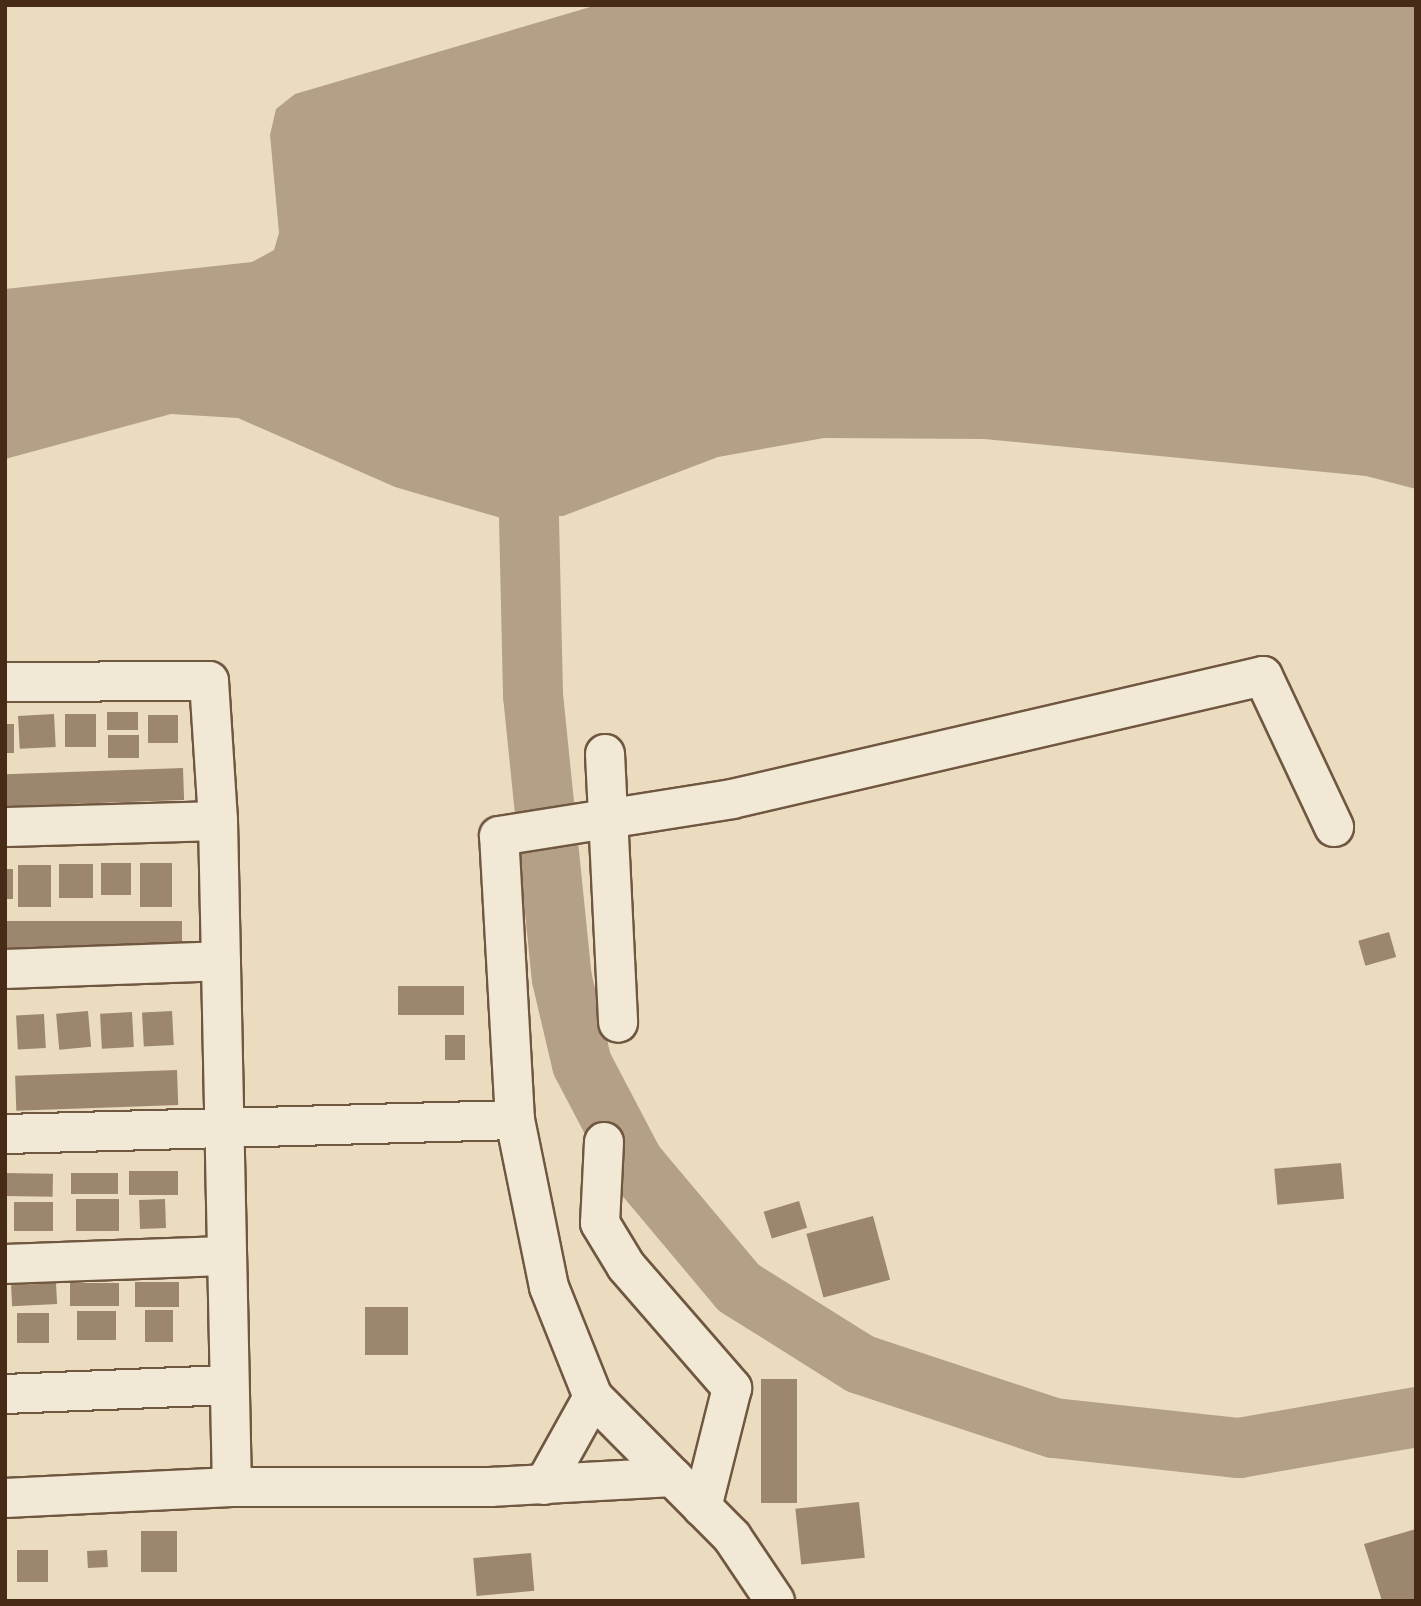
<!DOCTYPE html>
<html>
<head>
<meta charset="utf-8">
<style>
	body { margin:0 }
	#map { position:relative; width:1421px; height:1606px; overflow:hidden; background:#ebdcc0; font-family:"IM FELL Double Pica",serif }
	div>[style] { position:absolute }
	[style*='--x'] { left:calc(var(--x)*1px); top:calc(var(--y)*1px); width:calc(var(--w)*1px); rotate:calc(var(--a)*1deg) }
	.water>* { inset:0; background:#b3a086 }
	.river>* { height:60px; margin:-30px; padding:0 30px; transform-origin:30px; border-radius:30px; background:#b3a086 }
	.building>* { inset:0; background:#9c876e; transform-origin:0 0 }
	.roads { filter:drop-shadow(2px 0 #705740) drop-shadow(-2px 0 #705740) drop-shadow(0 2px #705740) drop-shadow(0 -2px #705740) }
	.minor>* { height:38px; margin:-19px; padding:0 19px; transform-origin:19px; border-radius:19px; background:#f2e8d6 }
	span { translate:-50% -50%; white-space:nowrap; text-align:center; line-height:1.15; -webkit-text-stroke:7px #f2e8d6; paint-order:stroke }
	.frame { position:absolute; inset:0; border:7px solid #472b16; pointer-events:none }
</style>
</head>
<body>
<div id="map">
	<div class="water">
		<div style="clip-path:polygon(597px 5px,1416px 5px,1416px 489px,1366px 476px,984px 439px,824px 438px,718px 457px,563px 516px,501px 518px,395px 487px,238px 418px,171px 414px,5px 459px,5px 289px,252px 262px,274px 250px,279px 233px,270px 135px,276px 109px,295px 94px)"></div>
	</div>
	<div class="river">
		<div style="--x:529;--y:518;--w:177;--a:88.7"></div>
		<div style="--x:533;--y:695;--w:285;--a:84.2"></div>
		<div style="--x:562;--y:979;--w:87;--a:76.8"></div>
		<div style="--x:582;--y:1064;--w:112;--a:62.3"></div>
		<div style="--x:634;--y:1163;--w:163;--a:50"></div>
		<div style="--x:739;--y:1288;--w:143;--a:32.1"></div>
		<div style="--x:860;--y:1364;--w:204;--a:18.3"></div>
		<div style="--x:1054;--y:1428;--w:186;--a:6.2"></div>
		<div style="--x:1239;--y:1448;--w:180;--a:-9.9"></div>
	</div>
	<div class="building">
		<div style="left:107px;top:712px;width:31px;height:18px"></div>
		<div style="left:54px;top:714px;width:33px;height:36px;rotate:87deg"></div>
		<div style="left:65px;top:714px;width:31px;height:33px"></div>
		<div style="left:148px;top:715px;width:30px;height:28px"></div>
		<div style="left:5px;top:724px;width:9px;height:29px"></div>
		<div style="left:108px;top:735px;width:31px;height:23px"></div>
		<div style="left:183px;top:768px;width:32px;height:178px;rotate:88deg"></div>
		<div style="left:101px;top:863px;width:30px;height:32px"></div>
		<div style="left:140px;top:863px;width:32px;height:44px"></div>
		<div style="left:59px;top:864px;width:34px;height:34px"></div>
		<div style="left:18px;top:865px;width:33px;height:42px"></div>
		<div style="left:5px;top:869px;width:8px;height:30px"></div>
		<div style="left:5px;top:921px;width:177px;height:39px"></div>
		<div style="left:1389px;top:932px;width:26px;height:32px;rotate:74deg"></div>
		<div style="left:398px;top:986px;width:66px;height:29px"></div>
		<div style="left:88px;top:1011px;width:36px;height:32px;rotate:85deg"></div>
		<div style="left:172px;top:1011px;width:34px;height:30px;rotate:87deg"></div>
		<div style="left:132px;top:1012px;width:35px;height:32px;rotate:87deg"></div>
		<div style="left:44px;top:1014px;width:34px;height:28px;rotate:87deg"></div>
		<div style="left:445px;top:1035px;width:20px;height:25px"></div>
		<div style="left:177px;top:1070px;width:35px;height:162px;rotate:88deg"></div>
		<div style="left:1341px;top:1163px;width:36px;height:67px;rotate:85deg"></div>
		<div style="left:178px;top:1171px;width:24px;height:49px;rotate:90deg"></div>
		<div style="left:5px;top:1173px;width:48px;height:23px;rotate:1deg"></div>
		<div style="left:71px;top:1173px;width:47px;height:21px"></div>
		<div style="left:76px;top:1199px;width:43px;height:32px"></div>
		<div style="left:165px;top:1199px;width:29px;height:26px;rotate:88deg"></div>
		<div style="left:799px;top:1201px;width:28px;height:37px;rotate:73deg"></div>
		<div style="left:14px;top:1202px;width:39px;height:29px"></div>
		<div style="left:873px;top:1216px;width:66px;height:69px;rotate:75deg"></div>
		<div style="left:135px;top:1282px;width:44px;height:25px"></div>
		<div style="left:56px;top:1283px;width:21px;height:45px;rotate:87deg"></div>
		<div style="left:70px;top:1283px;width:49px;height:23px"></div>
		<div style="left:365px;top:1307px;width:43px;height:48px"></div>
		<div style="left:145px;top:1310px;width:28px;height:32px"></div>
		<div style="left:77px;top:1311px;width:39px;height:29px"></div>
		<div style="left:17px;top:1313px;width:32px;height:30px"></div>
		<div style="left:761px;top:1379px;width:36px;height:124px"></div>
		<div style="left:859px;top:1502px;width:56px;height:64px;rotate:84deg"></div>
		<div style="clip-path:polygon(1416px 1529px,1416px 1601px,1382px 1601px,1364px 1544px)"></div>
		<div style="left:141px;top:1531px;width:36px;height:41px"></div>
		<div style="left:17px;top:1550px;width:31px;height:32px"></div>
		<div style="left:107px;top:1550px;width:17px;height:20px;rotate:87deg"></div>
		<div style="left:531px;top:1553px;width:38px;height:58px;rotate:85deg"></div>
	</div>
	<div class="roads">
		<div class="minor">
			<div style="--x:5;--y:682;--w:204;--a:-0.3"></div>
			<div style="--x:209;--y:681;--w:140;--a:86.3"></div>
			<div style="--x:218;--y:821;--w:666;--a:88.8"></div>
			<div style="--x:232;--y:1487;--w:258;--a:0"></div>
			<div style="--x:490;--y:1487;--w:183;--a:-3.1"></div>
			<div style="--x:605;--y:754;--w:269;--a:87.2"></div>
			<div style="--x:5;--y:827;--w:213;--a:-1.6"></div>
			<div style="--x:5;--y:969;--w:216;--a:-2.1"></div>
			<div style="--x:5;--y:1134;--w:510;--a:-1.57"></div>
			<div style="--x:604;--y:1142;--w:81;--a:92.8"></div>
			<div style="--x:600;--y:1223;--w:50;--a:58.8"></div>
			<div style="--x:626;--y:1266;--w:162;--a:49"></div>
			<div style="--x:732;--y:1388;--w:123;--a:104.1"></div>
			<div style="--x:5;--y:1264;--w:220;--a:-2.1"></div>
			<div style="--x:5;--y:1394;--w:224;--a:-2.3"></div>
			<div style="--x:544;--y:1485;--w:101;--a:-60.9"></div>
			<div style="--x:5;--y:1498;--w:227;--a:-2.8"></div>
			<div style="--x:775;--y:1601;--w:77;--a:-123.9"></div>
			<div style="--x:732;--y:1537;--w:197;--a:-134.8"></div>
			<div style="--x:593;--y:1397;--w:118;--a:-111.8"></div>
			<div style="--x:549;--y:1287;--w:170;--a:-101.5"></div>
			<div style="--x:515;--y:1120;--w:284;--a:-93.2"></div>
			<div style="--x:499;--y:836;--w:236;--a:-9"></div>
			<div style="--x:732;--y:799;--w:545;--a:-13.04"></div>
			<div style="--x:1263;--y:676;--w:167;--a:64.8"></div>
		</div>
	</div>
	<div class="frame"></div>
</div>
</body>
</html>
